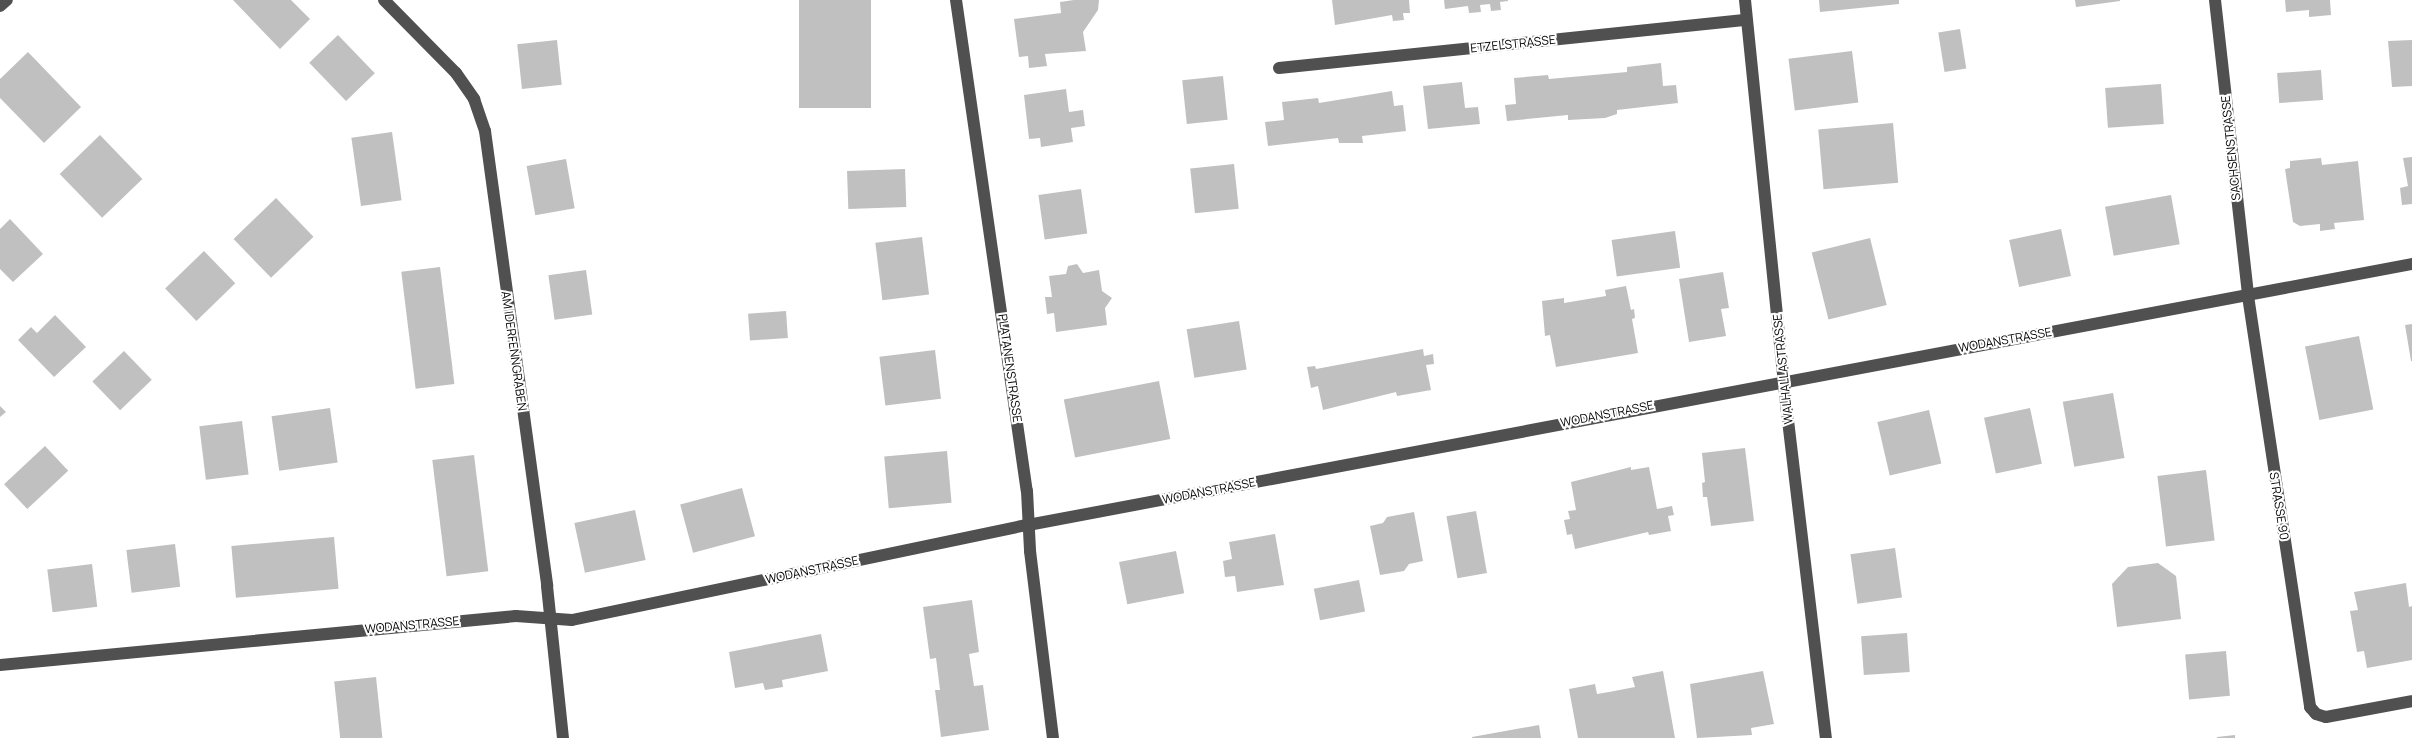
<!DOCTYPE html>
<html>
<head>
<meta charset="utf-8">
<style>
	body { margin:0 }
	#map { position:relative; width:2412px; height:738px; overflow:hidden; background:#fff; font-family:Manrope,sans-serif }
	div>[style] { position:absolute }
	[style*='--x'] { left:calc(var(--x)*1px); top:calc(var(--y)*1px); width:calc(var(--w)*1px); rotate:calc(var(--a)*1deg) }
	.building>* { inset:0; background:#c0c0c0; transform-origin:0 0 }
	.minor>* { height:12px; margin:-6px; padding:0 6px; transform-origin:6px; border-radius:6px; background:#505050 }
	span { translate:-50% -50%; white-space:nowrap; text-align:center; line-height:1.15; -webkit-text-stroke:4px #fff; paint-order:stroke }
	.street-label { font-size:12px; color:#000 }
</style>
</head>
<body>
<div id="map">
	<div class="building">
		<div style="clip-path:polygon(233px 0,291px 0,310px 19px,280px 49px)"></div>
		<div style="left:799px;top:0;width:72px;height:108px"></div>
		<div style="clip-path:polygon(1074px 0,1099px 0,1098px 10px,1083px 32px,1086px 51px,1045px 54px,1047px 66px,1029px 68px,1028px 56px,1019px 57px,1014px 19px,1061px 13px,1060px 2px)"></div>
		<div style="clip-path:polygon(1332px 0,1409px 0,1410px 13px,1403px 13px,1404px 20px,1393px 21px,1392px 15px,1335px 25px)"></div>
		<div style="clip-path:polygon(1444px 0,1508px 0,1508px 1px,1500px 2px,1501px 10px,1491px 11px,1490px 4px,1480px 5px,1481px 12px,1469px 13px,1468px 6px,1445px 9px)"></div>
		<div style="clip-path:polygon(1819px 0,1899px 0,1899px 4px,1820px 12px)"></div>
		<div style="clip-path:polygon(2075px 0,2120px 0,2120px 1px,2076px 7px)"></div>
		<div style="clip-path:polygon(2285px 0,2330px 0,2331px 15px,2309px 17px,2309px 10px,2286px 12px)"></div>
		<div style="left:1960px;top:29px;width:40px;height:22px;rotate:81deg"></div>
		<div style="left:338px;top:35px;width:53px;height:40px;rotate:46deg"></div>
		<div style="left:557px;top:40px;width:45px;height:40px;rotate:84deg"></div>
		<div style="clip-path:polygon(2412px 40px,2412px 86px,2392px 87px,2388px 41px)"></div>
		<div style="left:1852px;top:51px;width:52px;height:64px;rotate:83deg"></div>
		<div style="clip-path:polygon(28px 52px,81px 107px,44px 143px,0 98px,0 79px)"></div>
		<div style="clip-path:polygon(1661px 63px,1663px 86px,1676px 85px,1678px 103px,1617px 110px,1617px 114px,1605px 118px,1568px 120px,1568px 115px,1507px 121px,1505px 105px,1516px 104px,1514px 78px,1548px 75px,1549px 79px,1627px 72px,1627px 67px)"></div>
		<div style="left:2321px;top:70px;width:30px;height:44px;rotate:86deg"></div>
		<div style="left:1223px;top:76px;width:44px;height:41px;rotate:84deg"></div>
		<div style="clip-path:polygon(1462px 82px,1465px 108px,1478px 107px,1480px 124px,1428px 129px,1423px 86px)"></div>
		<div style="left:2161px;top:84px;width:40px;height:56px;rotate:86deg"></div>
		<div style="clip-path:polygon(1066px 89px,1069px 112px,1083px 110px,1085px 126px,1071px 128px,1073px 142px,1041px 147px,1040px 138px,1029px 139px,1024px 95px)"></div>
		<div style="clip-path:polygon(1392px 91px,1394px 106px,1403px 105px,1406px 131px,1362px 136px,1363px 143px,1339px 143px,1338px 138px,1268px 146px,1265px 122px,1284px 120px,1282px 102px,1318px 98px,1319px 103px)"></div>
		<div style="left:1893px;top:123px;width:60px;height:75px;rotate:85deg"></div>
		<div style="left:392px;top:132px;width:69px;height:41px;rotate:82deg"></div>
		<div style="left:100px;top:135px;width:61px;height:56px;rotate:46deg"></div>
		<div style="clip-path:polygon(2412px 157px,2412px 204px,2402px 205px,2400px 188px,2408px 186px,2403px 158px)"></div>
		<div style="clip-path:polygon(2321px 158px,2322px 165px,2358px 161px,2364px 220px,2334px 223px,2335px 229px,2320px 231px,2320px 224px,2300px 226px,2293px 222px,2285px 169px,2290px 168px,2290px 161px)"></div>
		<div style="left:566px;top:159px;width:50px;height:40px;rotate:80deg"></div>
		<div style="left:1234px;top:164px;width:45px;height:44px;rotate:84deg"></div>
		<div style="left:905px;top:169px;width:38px;height:58px;rotate:88deg"></div>
		<div style="left:1081px;top:189px;width:45px;height:43px;rotate:82deg"></div>
		<div style="left:2171px;top:195px;width:50px;height:67px;rotate:80deg"></div>
		<div style="left:276px;top:198px;width:54px;height:59px;rotate:46deg"></div>
		<div style="clip-path:polygon(10px 219px,43px 254px,13px 282px,0 269px,0 229px)"></div>
		<div style="left:2061px;top:229px;width:48px;height:53px;rotate:78deg"></div>
		<div style="left:1675px;top:231px;width:37px;height:64px;rotate:82deg"></div>
		<div style="left:922px;top:237px;width:58px;height:47px;rotate:83deg"></div>
		<div style="left:1870px;top:238px;width:69px;height:60px;rotate:76deg"></div>
		<div style="left:204px;top:251px;width:45px;height:54px;rotate:46deg"></div>
		<div style="clip-path:polygon(1077px 264px,1083px 273px,1099px 270px,1102px 291px,1112px 298px,1105px 308px,1107px 325px,1056px 332px,1054px 313px,1047px 314px,1045px 297px,1052px 297px,1049px 276px,1066px 274px,1068px 266px)"></div>
		<div style="left:440px;top:267px;width:118px;height:39px;rotate:83deg"></div>
		<div style="left:586px;top:270px;width:45px;height:38px;rotate:82deg"></div>
		<div style="clip-path:polygon(1723px 272px,1729px 308px,1721px 309px,1726px 336px,1689px 342px,1679px 279px)"></div>
		<div style="clip-path:polygon(1626px 286px,1631px 310px,1634px 309px,1635px 318px,1632px 319px,1638px 353px,1556px 367px,1550px 335px,1545px 336px,1542px 301px,1564px 298px,1564px 303px,1606px 296px,1605px 290px)"></div>
		<div style="left:786px;top:311px;width:27px;height:38px;rotate:86deg"></div>
		<div style="clip-path:polygon(55px 315px,86px 347px,54px 377px,18px 340px,31px 327px,37px 333px)"></div>
		<div style="left:1239px;top:321px;width:49px;height:53px;rotate:81deg"></div>
		<div style="clip-path:polygon(2412px 324px,2412px 361px,2411px 361px,2405px 325px)"></div>
		<div style="left:2359px;top:336px;width:75px;height:55px;rotate:79deg"></div>
		<div style="clip-path:polygon(1423px 349px,1424px 356px,1433px 354px,1434px 364px,1426px 365px,1431px 390px,1397px 396px,1396px 392px,1323px 410px,1318px 386px,1311px 388px,1307px 367px,1315px 366px,1316px 369px)"></div>
		<div style="left:935px;top:350px;width:49px;height:56px;rotate:83deg"></div>
		<div style="left:124px;top:351px;width:40px;height:44px;rotate:46deg"></div>
		<div style="left:1159px;top:381px;width:59px;height:97px;rotate:79deg"></div>
		<div style="left:2113px;top:393px;width:66px;height:51px;rotate:80deg"></div>
		<div style="clip-path:polygon(0 406px,6px 412px,0 417px)"></div>
		<div style="left:330px;top:408px;width:55px;height:59px;rotate:82deg"></div>
		<div style="left:2030px;top:408px;width:57px;height:47px;rotate:78deg"></div>
		<div style="left:1929px;top:410px;width:55px;height:53px;rotate:77deg"></div>
		<div style="left:242px;top:421px;width:54px;height:43px;rotate:83deg"></div>
		<div style="left:45px;top:446px;width:34px;height:56px;rotate:47deg"></div>
		<div style="clip-path:polygon(1745px 448px,1754px 521px,1711px 526px,1707px 497px,1703px 497px,1702px 483px,1705px 482px,1702px 453px)"></div>
		<div style="left:947px;top:451px;width:52px;height:63px;rotate:85deg"></div>
		<div style="left:474px;top:455px;width:117px;height:42px;rotate:83deg"></div>
		<div style="clip-path:polygon(1631px 467px,1631px 470px,1649px 467px,1657px 509px,1672px 506px,1674px 515px,1668px 516px,1671px 531px,1649px 535px,1648px 532px,1575px 549px,1572px 534px,1567px 535px,1564px 520px,1570px 519px,1568px 511px,1576px 510px,1571px 482px)"></div>
		<div style="left:2206px;top:470px;width:71px;height:49px;rotate:83deg"></div>
		<div style="left:742px;top:488px;width:50px;height:64px;rotate:75deg"></div>
		<div style="left:635px;top:510px;width:51px;height:62px;rotate:78deg"></div>
		<div style="left:1476px;top:511px;width:63px;height:30px;rotate:80deg"></div>
		<div style="clip-path:polygon(1414px 512px,1423px 561px,1409px 564px,1404px 571px,1380px 575px,1370px 526px,1383px 523px,1387px 517px)"></div>
		<div style="clip-path:polygon(1275px 534px,1284px 585px,1237px 592px,1235px 576px,1225px 577px,1223px 561px,1232px 559px,1229px 542px)"></div>
		<div style="left:334px;top:537px;width:52px;height:103px;rotate:85deg"></div>
		<div style="left:175px;top:544px;width:43px;height:49px;rotate:83deg"></div>
		<div style="left:1895px;top:548px;width:50px;height:45px;rotate:82deg"></div>
		<div style="left:1176px;top:551px;width:43px;height:58px;rotate:79deg"></div>
		<div style="clip-path:polygon(2158px 563px,2176px 576px,2181px 619px,2117px 627px,2112px 584px,2128px 567px)"></div>
		<div style="left:92px;top:564px;width:43px;height:45px;rotate:83deg"></div>
		<div style="left:1359px;top:580px;width:32px;height:46px;rotate:79deg"></div>
		<div style="clip-path:polygon(2406px 583px,2409px 607px,2412px 606px,2412px 660px,2367px 668px,2364px 651px,2357px 652px,2350px 611px,2358px 610px,2354px 592px)"></div>
		<div style="clip-path:polygon(972px 600px,979px 652px,969px 654px,974px 686px,983px 685px,989px 730px,941px 737px,935px 690px,940px 690px,936px 658px,930px 659px,923px 607px)"></div>
		<div style="left:1907px;top:633px;width:39px;height:46px;rotate:86deg"></div>
		<div style="clip-path:polygon(821px 634px,828px 671px,782px 680px,783px 687px,765px 690px,763px 683px,735px 688px,729px 652px)"></div>
		<div style="left:2226px;top:651px;width:45px;height:41px;rotate:85deg"></div>
		<div style="clip-path:polygon(1663px 671px,1675px 738px,1578px 738px,1569px 689px,1595px 684px,1597px 694px,1609px 692px,1635px 687px,1632px 677px)"></div>
		<div style="clip-path:polygon(1763px 671px,1774px 724px,1751px 728px,1752px 735px,1697px 738px,1690px 684px)"></div>
		<div style="left:376px;top:677px;width:61px;height:42px;rotate:84deg"></div>
		<div style="clip-path:polygon(1539px 725px,1541px 738px,1472px 738px,1472px 737px)"></div>
		<div style="clip-path:polygon(2235px 735px,2235px 738px,2217px 738px,2217px 737px)"></div>
	</div>
	<div class="minor">
		<div style="--x:384;--y:0;--w:103;--a:45.4"></div>
		<div style="--x:456;--y:73;--w:32;--a:55"></div>
		<div style="--x:474;--y:99;--w:34;--a:71"></div>
		<div style="--x:485;--y:131;--w:459;--a:82.2"></div>
		<div style="--x:547;--y:586;--w:153;--a:84"></div>
		<div style="--x:956;--y:0;--w:496;--a:81.8"></div>
		<div style="--x:1027;--y:491;--w:60;--a:87.1"></div>
		<div style="--x:1030;--y:551;--w:188;--a:83"></div>
		<div style="--x:1745;--y:0;--w:414;--a:84.2"></div>
		<div style="--x:1787;--y:412;--w:328;--a:83.2"></div>
		<div style="--x:2215;--y:0;--w:298;--a:83.6"></div>
		<div style="--x:2248;--y:296;--w:416;--a:81.4"></div>
		<div style="--x:2310;--y:707;--w:9;--a:49"></div>
		<div style="--x:2316;--y:714;--w:10;--a:17"></div>
		<div style="--x:2326;--y:717;--w:87;--a:-10.5"></div>
		<div style="--x:0;--y:6;--w:9;--a:-41"></div>
		<div style="--x:1279;--y:68;--w:470;--a:-5.9"></div>
		<div style="--x:0;--y:665;--w:518;--a:-5.42"></div>
		<div style="--x:516;--y:616;--w:56;--a:4.1"></div>
		<div style="--x:572;--y:620;--w:466;--a:-11.8"></div>
		<div style="--x:1028;--y:525;--w:1408;--a:-10.68"></div>
	</div>
	<div class="street-label">
		<span style="left:1513px;top:44px;rotate:-6deg">ETZELSTRASSE</span>
		<span style="left:2231px;top:148px;rotate:-96deg">SACHSENSTRASSE</span>
		<span style="left:2005px;top:340px;rotate:-10deg">WODANSTRASSE</span>
		<span style="left:514px;top:351px;rotate:82deg">AM IDERFENNGRABEN</span>
		<span style="left:1010px;top:368px;rotate:82deg">PLATANENSTRASSE</span>
		<span style="left:1783px;top:369px;rotate:-96deg">WALHALLASTRASSE</span>
		<span style="left:1607px;top:414px;rotate:-11deg">WODANSTRASSE</span>
		<span style="left:1209px;top:491px;rotate:-11deg">WODANSTRASSE</span>
		<span style="left:2279px;top:506px;rotate:81deg">STRASSE 90</span>
		<span style="left:812px;top:570px;rotate:-12deg">WODANSTRASSE</span>
		<span style="left:412px;top:625px;rotate:-5deg">WODANSTRASSE</span>
	</div>
</div>
</body>
</html>
